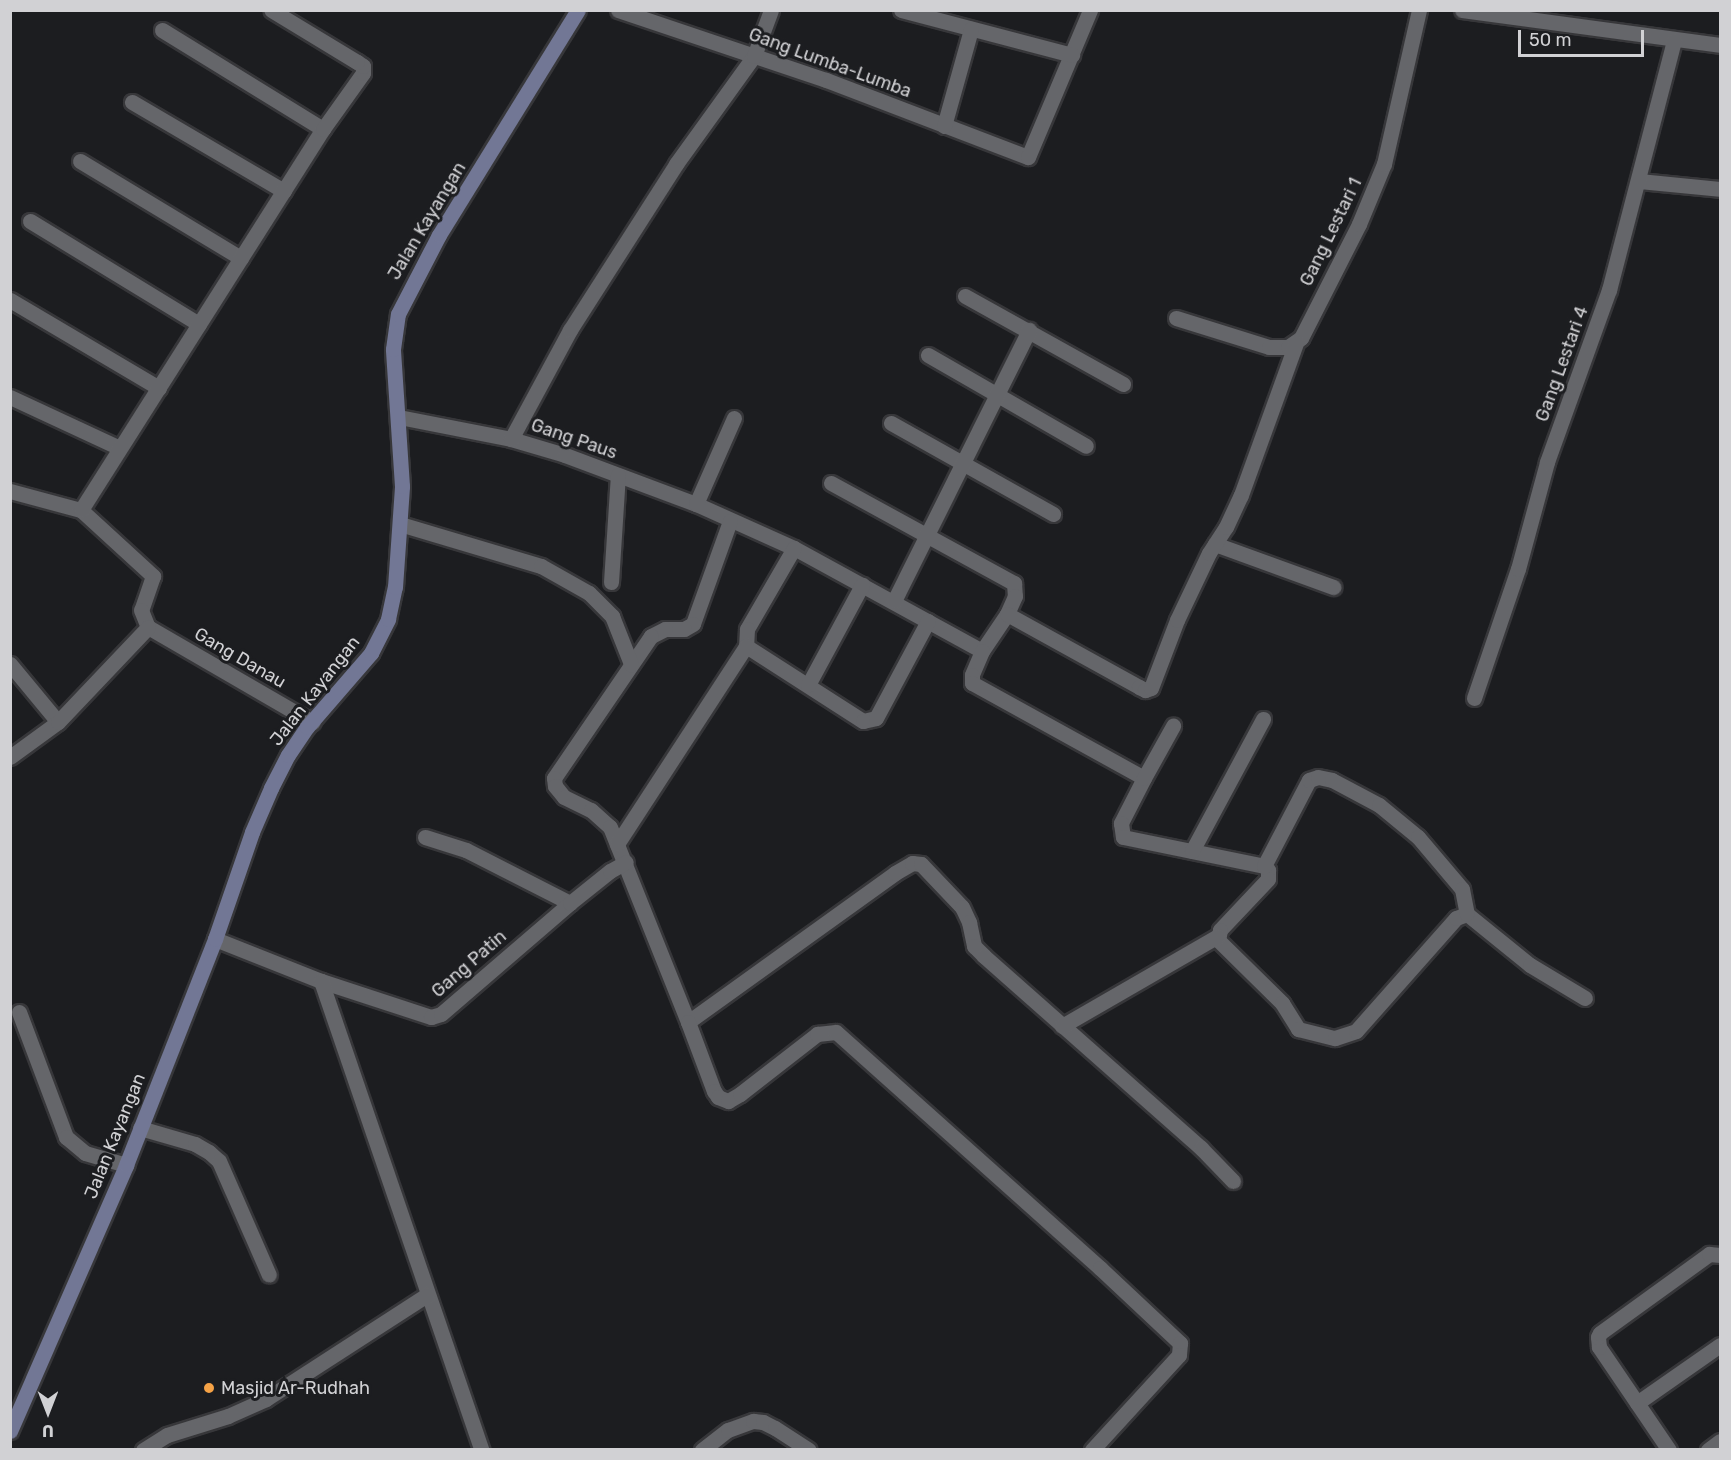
<!DOCTYPE html>
<html>
<head>
<meta charset="utf-8">
<style>
	body { margin:0 }
	#map { position:relative; width:1731px; height:1460px; overflow:hidden; background:#1c1d20; font-family:Rubik,sans-serif }
	div>[style] { position:absolute }
	[style*='--x'] { left:calc(var(--x)*1px); top:calc(var(--y)*1px); width:calc(var(--w)*1px); rotate:calc(var(--a)*1deg) }
	.roads { filter:drop-shadow(2px 0 #37373a) drop-shadow(-2px 0 #37373a) drop-shadow(0 2px #37373a) drop-shadow(0 -2px #37373a) }
	.street>* { height:15px; margin:-7.5px; padding:0 7.5px; transform-origin:7.5px; border-radius:7.5px; background:#65666a }
	.secondary>* { height:15px; margin:-7.5px; padding:0 7.5px; transform-origin:7.5px; border-radius:7.5px; background:#727795 }
	.dots>* { width:16px; height:16px; translate:-50% -50%; box-sizing:border-box; border:3px solid #1c1d20; border-radius:50% }
	span { translate:-50% -50%; white-space:nowrap; text-align:center; line-height:1.15; -webkit-text-stroke:6px #1c1d20; paint-order:stroke }
	.street-label { font-size:18px; color:#d1d1d4 }
	.poi-label { font-size:18px; color:#d1d1d4 }
	.left { translate:0 -50%; text-align:left }
	.frame { position:absolute; inset:0; border:12px solid #d1d1d4; pointer-events:none }
	.north { position:absolute; left:18px; top:1382px; width:60px; height:60px; -webkit-text-stroke:4px #1c1d20; paint-order:stroke; rotate:180deg; font-size:16px; font-weight:700; line-height:24px; text-align:center; color:#d1d1d4 }
	.north::after { content:''; display:block; margin:auto; width:21px; height:27px; background:#d1d1d4; clip-path:polygon(50% 0,100% 100%,50% 72%,0 100%) }
	.scale { position:absolute; left:1518px; top:30px; width:126px; height:27px; box-sizing:border-box; border:3px solid #d1d1d4; border-top:0; padding-left:8px; font-size:18px; line-height:21px; white-space:nowrap; color:#d1d1d4; -webkit-text-stroke:4px #1c1d20; paint-order:stroke }
</style>
</head>
<body>
<div id="map">
	<div class="roads">
		<div class="street">
			<div style="--x:618;--y:10;--w:219;--a:18.6"></div>
			<div style="--x:826;--y:80;--w:216;--a:20.9"></div>
			<div style="--x:1028;--y:157;--w:160;--a:-67.1"></div>
			<div style="--x:901;--y:10;--w:177;--a:14.7"></div>
			<div style="--x:1462;--y:10;--w:260;--a:7.7"></div>
			<div style="--x:162;--y:30;--w:189;--a:31.6"></div>
			<div style="--x:132;--y:102;--w:176;--a:30.4"></div>
			<div style="--x:944;--y:126;--w:101;--a:-74.4"></div>
			<div style="--x:80;--y:161;--w:188;--a:31.1"></div>
			<div style="--x:1639;--y:181;--w:81;--a:5.6"></div>
			<div style="--x:30;--y:221;--w:198;--a:31.4"></div>
			<div style="--x:965;--y:296;--w:181;--a:29.1"></div>
			<div style="--x:10;--y:300;--w:173;--a:30.6"></div>
			<div style="--x:1176;--y:318;--w:97;--a:17.3"></div>
			<div style="--x:1269;--y:347;--w:19;--a:0"></div>
			<div style="--x:1288;--y:347;--w:16;--a:-35"></div>
			<div style="--x:1301;--y:338;--w:128;--a:-63"></div>
			<div style="--x:1359;--y:224;--w:65;--a:-67.4"></div>
			<div style="--x:1384;--y:164;--w:158;--a:-77.2"></div>
			<div style="--x:928;--y:355;--w:182;--a:29.9"></div>
			<div style="--x:10;--y:397;--w:121;--a:24.9"></div>
			<div style="--x:399;--y:417;--w:114;--a:11.1"></div>
			<div style="--x:511;--y:439;--w:56;--a:16.5"></div>
			<div style="--x:565;--y:455;--w:140;--a:20.5"></div>
			<div style="--x:696;--y:504;--w:107;--a:24.2"></div>
			<div style="--x:794;--y:548;--w:214;--a:28.7"></div>
			<div style="--x:891;--y:423;--w:186;--a:29.3"></div>
			<div style="--x:511;--y:439;--w:124;--a:-61.6"></div>
			<div style="--x:570;--y:330;--w:197;--a:-57.4"></div>
			<div style="--x:676;--y:164;--w:133;--a:-54.2"></div>
			<div style="--x:754;--y:56;--w:49;--a:-69.7"></div>
			<div style="--x:831;--y:483;--w:209;--a:28.7"></div>
			<div style="--x:1014;--y:583;--w:13;--a:86"></div>
			<div style="--x:1015;--y:596;--w:20;--a:114"></div>
			<div style="--x:1007;--y:614;--w:45;--a:124"></div>
			<div style="--x:982;--y:651;--w:26;--a:113"></div>
			<div style="--x:972;--y:675;--w:8;--a:90"></div>
			<div style="--x:972;--y:683;--w:196;--a:28.9"></div>
			<div style="--x:1144;--y:778;--w:51;--a:117.1"></div>
			<div style="--x:1121;--y:823;--w:14;--a:82"></div>
			<div style="--x:1123;--y:837;--w:144;--a:11.6"></div>
			<div style="--x:1264;--y:866;--w:6;--a:45"></div>
			<div style="--x:1268;--y:870;--w:9;--a:90"></div>
			<div style="--x:1268;--y:879;--w:70;--a:133.3"></div>
			<div style="--x:1220;--y:930;--w:10;--a:101"></div>
			<div style="--x:1218;--y:940;--w:90;--a:44.5"></div>
			<div style="--x:1282;--y:1003;--w:31;--a:58"></div>
			<div style="--x:1298;--y:1029;--w:38;--a:14"></div>
			<div style="--x:1335;--y:1038;--w:22;--a:-18"></div>
			<div style="--x:1356;--y:1031;--w:151;--a:-48.5"></div>
			<div style="--x:1456;--y:918;--w:12;--a:-20"></div>
			<div style="--x:1467;--y:914;--w:81;--a:39"></div>
			<div style="--x:1530;--y:965;--w:64;--a:31"></div>
			<div style="--x:10;--y:491;--w:73;--a:15"></div>
			<div style="--x:81;--y:510;--w:98;--a:42.5"></div>
			<div style="--x:153;--y:576;--w:36;--a:109"></div>
			<div style="--x:141;--y:610;--w:18;--a:68"></div>
			<div style="--x:696;--y:504;--w:94;--a:-66.2"></div>
			<div style="--x:81;--y:510;--w:451;--a:-57.6"></div>
			<div style="--x:323;--y:129;--w:69;--a:-54.5"></div>
			<div style="--x:363;--y:73;--w:7;--a:-90"></div>
			<div style="--x:363;--y:66;--w:7;--a:-146"></div>
			<div style="--x:357;--y:62;--w:100;--a:-148.8"></div>
			<div style="--x:730;--y:521;--w:109;--a:109.8"></div>
			<div style="--x:693;--y:624;--w:10;--a:151"></div>
			<div style="--x:684;--y:629;--w:19;--a:180"></div>
			<div style="--x:665;--y:629;--w:16;--a:153"></div>
			<div style="--x:651;--y:636;--w:172;--a:124.3"></div>
			<div style="--x:554;--y:778;--w:8;--a:83"></div>
			<div style="--x:555;--y:786;--w:14;--a:51"></div>
			<div style="--x:564;--y:797;--w:30;--a:26"></div>
			<div style="--x:591;--y:810;--w:25;--a:42"></div>
			<div style="--x:610;--y:827;--w:210;--a:68.2"></div>
			<div style="--x:688;--y:1022;--w:255;--a:-35.7"></div>
			<div style="--x:895;--y:873;--w:20;--a:-30"></div>
			<div style="--x:912;--y:863;--w:9;--a:6"></div>
			<div style="--x:921;--y:864;--w:59;--a:46.4"></div>
			<div style="--x:962;--y:907;--w:17;--a:65"></div>
			<div style="--x:969;--y:922;--w:25;--a:78"></div>
			<div style="--x:974;--y:946;--w:14;--a:45"></div>
			<div style="--x:984;--y:956;--w:290;--a:41.5"></div>
			<div style="--x:1201;--y:1148;--w:46;--a:45.9"></div>
			<div style="--x:400;--y:524;--w:147;--a:16.6"></div>
			<div style="--x:541;--y:566;--w:55;--a:29.4"></div>
			<div style="--x:589;--y:593;--w:33;--a:45"></div>
			<div style="--x:612;--y:616;--w:52;--a:68.4"></div>
			<div style="--x:1215;--y:544;--w:126;--a:20"></div>
			<div style="--x:794;--y:548;--w:94;--a:120.1"></div>
			<div style="--x:747;--y:629;--w:17;--a:93"></div>
			<div style="--x:746;--y:646;--w:139;--a:32.7"></div>
			<div style="--x:863;--y:721;--w:13;--a:-13"></div>
			<div style="--x:876;--y:718;--w:110;--a:-61.8"></div>
			<div style="--x:611;--y:582;--w:107;--a:-86.3"></div>
			<div style="--x:894;--y:601;--w:303;--a:-63.5"></div>
			<div style="--x:1007;--y:614;--w:151;--a:28.9"></div>
			<div style="--x:1139;--y:687;--w:7;--a:27"></div>
			<div style="--x:1145;--y:690;--w:6;--a:-18"></div>
			<div style="--x:1151;--y:688;--w:73;--a:-69.1"></div>
			<div style="--x:1177;--y:620;--w:74;--a:-64.5"></div>
			<div style="--x:1209;--y:553;--w:31;--a:-57"></div>
			<div style="--x:1226;--y:527;--w:35;--a:-65"></div>
			<div style="--x:1241;--y:495;--w:162;--a:-70.1"></div>
			<div style="--x:148;--y:627;--w:190;--a:30.1"></div>
			<div style="--x:10;--y:664;--w:75;--a:50.4"></div>
			<div style="--x:808;--y:685;--w:114;--a:-61.6"></div>
			<div style="--x:1474;--y:698;--w:136;--a:-71.2"></div>
			<div style="--x:1518;--y:569;--w:111;--a:-74.8"></div>
			<div style="--x:1547;--y:462;--w:183;--a:-70.2"></div>
			<div style="--x:1609;--y:290;--w:258;--a:-75.4"></div>
			<div style="--x:10;--y:757;--w:59;--a:-36.1"></div>
			<div style="--x:58;--y:722;--w:131;--a:-46.5"></div>
			<div style="--x:1144;--y:778;--w:60;--a:-60.9"></div>
			<div style="--x:425;--y:837;--w:43;--a:17.6"></div>
			<div style="--x:466;--y:850;--w:117;--a:27"></div>
			<div style="--x:617;--y:844;--w:236;--a:-56.9"></div>
			<div style="--x:1192;--y:851;--w:150;--a:-61.7"></div>
			<div style="--x:1264;--y:866;--w:97;--a:-62.4"></div>
			<div style="--x:1309;--y:780;--w:9;--a:-18"></div>
			<div style="--x:1318;--y:777;--w:14;--a:12"></div>
			<div style="--x:1332;--y:780;--w:53;--a:28"></div>
			<div style="--x:1379;--y:805;--w:50;--a:39.4"></div>
			<div style="--x:1418;--y:837;--w:68;--a:49.8"></div>
			<div style="--x:1462;--y:889;--w:25;--a:79"></div>
			<div style="--x:215;--y:939;--w:114;--a:21.6"></div>
			<div style="--x:321;--y:981;--w:116;--a:18.1"></div>
			<div style="--x:431;--y:1017;--w:10;--a:-17"></div>
			<div style="--x:441;--y:1014;--w:170;--a:-40.7"></div>
			<div style="--x:570;--y:903;--w:51;--a:-38.7"></div>
			<div style="--x:610;--y:871;--w:18;--a:-29"></div>
			<div style="--x:321;--y:981;--w:496;--a:71.1"></div>
			<div style="--x:19;--y:1012;--w:134;--a:69.4"></div>
			<div style="--x:66;--y:1137;--w:25;--a:40"></div>
			<div style="--x:85;--y:1153;--w:43;--a:16.3"></div>
			<div style="--x:688;--y:1022;--w:74;--a:69.4"></div>
			<div style="--x:714;--y:1091;--w:7;--a:56"></div>
			<div style="--x:718;--y:1097;--w:11;--a:22"></div>
			<div style="--x:728;--y:1101;--w:14;--a:-30"></div>
			<div style="--x:740;--y:1094;--w:98;--a:-37.9"></div>
			<div style="--x:817;--y:1034;--w:19;--a:-6"></div>
			<div style="--x:836;--y:1032;--w:354;--a:41.8"></div>
			<div style="--x:1100;--y:1268;--w:110;--a:43.2"></div>
			<div style="--x:1180;--y:1343;--w:12;--a:95"></div>
			<div style="--x:1179;--y:1355;--w:129;--a:132.5"></div>
			<div style="--x:1062;--y:1026;--w:180;--a:-30"></div>
			<div style="--x:140;--y:1128;--w:57;--a:16.2"></div>
			<div style="--x:195;--y:1144;--w:16;--a:30"></div>
			<div style="--x:209;--y:1152;--w:13;--a:42"></div>
			<div style="--x:219;--y:1161;--w:124;--a:66.3"></div>
			<div style="--x:1637;--y:1403;--w:101;--a:-34.9"></div>
			<div style="--x:143;--y:1450;--w:28;--a:-32"></div>
			<div style="--x:167;--y:1435;--w:64;--a:-17.3"></div>
			<div style="--x:228;--y:1416;--w:42;--a:-24.1"></div>
			<div style="--x:266;--y:1399;--w:192;--a:-32.9"></div>
			<div style="--x:702;--y:1450;--w:33;--a:-38"></div>
			<div style="--x:728;--y:1430;--w:27;--a:-20"></div>
			<div style="--x:753;--y:1421;--w:10;--a:6"></div>
			<div style="--x:763;--y:1422;--w:13;--a:27"></div>
			<div style="--x:775;--y:1428;--w:40;--a:32.9"></div>
			<div style="--x:1669;--y:1450;--w:125;--a:-124.2"></div>
			<div style="--x:1599;--y:1347;--w:10;--a:-96"></div>
			<div style="--x:1598;--y:1337;--w:4;--a:-63"></div>
			<div style="--x:1600;--y:1333;--w:135;--a:-35.9"></div>
			<div style="--x:1709;--y:1254;--w:11;--a:5"></div>
			<div style="--x:1708;--y:1450;--w:15;--a:-37"></div>
		</div>
		<div class="secondary">
			<div style="--x:10;--y:1431;--w:290;--a:-66.4"></div>
			<div style="--x:126;--y:1165;--w:243;--a:-68.5"></div>
			<div style="--x:215;--y:939;--w:113;--a:-70.9"></div>
			<div style="--x:252;--y:832;--w:48;--a:-66.6"></div>
			<div style="--x:271;--y:788;--w:37;--a:-63"></div>
			<div style="--x:288;--y:755;--w:34;--a:-56"></div>
			<div style="--x:307;--y:727;--w:98;--a:-49.1"></div>
			<div style="--x:371;--y:653;--w:38;--a:-63"></div>
			<div style="--x:388;--y:619;--w:33;--a:-78"></div>
			<div style="--x:395;--y:587;--w:101;--a:-86"></div>
			<div style="--x:402;--y:486;--w:137;--a:-93.8"></div>
			<div style="--x:393;--y:349;--w:35;--a:-82"></div>
			<div style="--x:398;--y:314;--w:89;--a:-62.6"></div>
			<div style="--x:439;--y:235;--w:264;--a:-58.3"></div>
		</div>
	</div>
	<div class="dots">
		<div style="left:209px;top:1388px;background:#f5a246"></div>
	</div>
	<div class="street-label">
		<span style="left:830px;top:63px;rotate:20deg">Gang Lumba-Lumba</span>
		<span style="left:427px;top:221px;rotate:-59deg">Jalan Kayangan</span>
		<span style="left:1331px;top:232px;rotate:-64deg">Gang Lestari 1</span>
		<span style="left:1562px;top:364px;rotate:-70deg">Gang Lestari 4</span>
		<span style="left:574px;top:439px;rotate:19deg">Gang Paus</span>
		<span style="left:240px;top:658px;rotate:30deg">Gang Danau</span>
		<span style="left:315px;top:691px;rotate:-52deg">Jalan Kayangan</span>
		<span style="left:469px;top:964px;rotate:-41deg">Gang Patin</span>
		<span style="left:115px;top:1136px;rotate:-68deg">Jalan Kayangan</span>
	</div>
	<div class="poi-label">
		<span class="left" style="left:221px;top:1388px">Masjid Ar-Rudhah</span>
	</div>
	<div class="frame"></div>
	<div class="north">U</div>
	<div class="scale">50 m</div>
</div>
</body>
</html>
